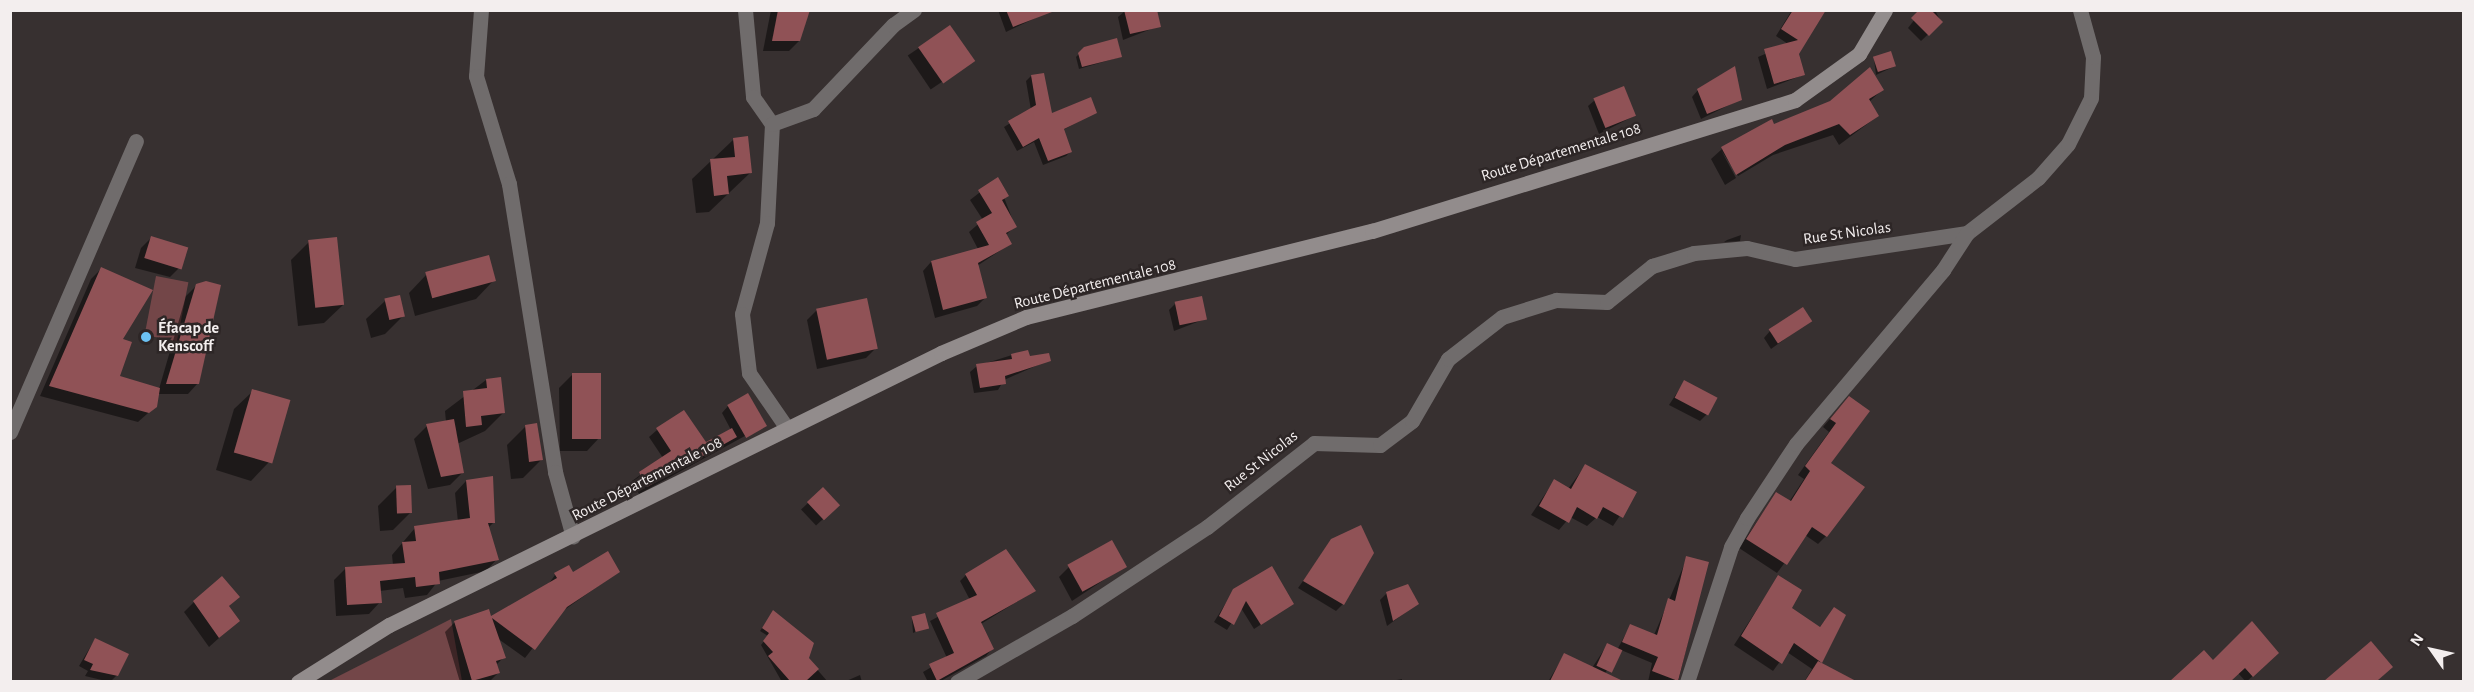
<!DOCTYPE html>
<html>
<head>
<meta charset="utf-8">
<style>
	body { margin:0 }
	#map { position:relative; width:2474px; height:692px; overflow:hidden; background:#373030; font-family:"Alegreya Sans",sans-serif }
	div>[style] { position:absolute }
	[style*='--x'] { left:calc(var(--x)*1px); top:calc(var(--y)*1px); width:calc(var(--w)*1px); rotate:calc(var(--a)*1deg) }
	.green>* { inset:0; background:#734648; transform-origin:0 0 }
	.shadow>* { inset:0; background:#0007; transform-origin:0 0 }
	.building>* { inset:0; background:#905256; transform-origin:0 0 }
	.minor>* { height:15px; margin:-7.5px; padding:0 7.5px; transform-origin:7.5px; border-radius:7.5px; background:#706c6c }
	.secondary>* { height:15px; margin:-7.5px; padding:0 7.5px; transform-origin:7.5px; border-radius:7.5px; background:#928c8c }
	.dots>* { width:16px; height:16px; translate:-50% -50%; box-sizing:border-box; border:3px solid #2d2626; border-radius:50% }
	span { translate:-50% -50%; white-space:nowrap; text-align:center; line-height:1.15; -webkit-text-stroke:5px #2d2626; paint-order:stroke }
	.street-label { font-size:16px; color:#f3eeee }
	.poi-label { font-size:16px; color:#f3eeee; font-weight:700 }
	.left { translate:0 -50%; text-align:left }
	.frame { position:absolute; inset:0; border:12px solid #f3eeee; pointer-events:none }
	.north { position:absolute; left:2402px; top:620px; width:60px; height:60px; -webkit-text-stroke:4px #2d2626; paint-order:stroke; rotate:304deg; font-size:16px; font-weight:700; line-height:24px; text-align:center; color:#f3eeee }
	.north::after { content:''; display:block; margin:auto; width:21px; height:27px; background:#f3eeee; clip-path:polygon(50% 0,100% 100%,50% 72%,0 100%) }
</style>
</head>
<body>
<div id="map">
	<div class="green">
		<div style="left:156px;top:276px;width:33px;height:60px;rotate:11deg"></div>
		<div style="clip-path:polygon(451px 619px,462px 681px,329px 681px)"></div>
	</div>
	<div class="shadow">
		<div style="clip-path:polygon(771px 10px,808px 10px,799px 41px,789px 51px,763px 51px)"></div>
		<div style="clip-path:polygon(998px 10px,1047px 10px,1048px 12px,1006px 32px)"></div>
		<div style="clip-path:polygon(1792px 10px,1824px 10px,1797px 53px,1803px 75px,1767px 89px,1758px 57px,1788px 44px,1776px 36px)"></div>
		<div style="clip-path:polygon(1922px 10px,1935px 10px,1941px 22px,1921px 41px,1908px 28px)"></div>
		<div style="clip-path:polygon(1125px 11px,1159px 26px,1123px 40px,1118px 17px)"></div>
		<div style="left:950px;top:27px;width:41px;height:51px;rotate:56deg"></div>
		<div style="clip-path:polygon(1085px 48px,1120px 57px,1079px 69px,1076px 57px)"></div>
		<div style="clip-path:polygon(1874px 59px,1895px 66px,1876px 75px)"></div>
		<div style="clip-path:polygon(1031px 76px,1050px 115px,1096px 112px,1063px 130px,1071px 151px,1066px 156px,1043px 165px,1034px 142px,1017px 151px,1004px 127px,1031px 110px,1026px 81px)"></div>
		<div style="clip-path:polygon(1698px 90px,1741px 99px,1701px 119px,1692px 97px)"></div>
		<div style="clip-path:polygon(1882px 90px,1869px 102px,1878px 116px,1839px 145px,1833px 135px,1773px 155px,1738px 176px,1721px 150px,1736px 178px,1725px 185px,1711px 159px,1722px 149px,1771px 122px,1773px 125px)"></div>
		<div style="clip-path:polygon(1595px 100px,1634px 116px,1599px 134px,1588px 106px)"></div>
		<div style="clip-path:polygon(733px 140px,750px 173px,709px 212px,696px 213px,692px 179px)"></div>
		<div style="clip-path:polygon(997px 179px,1015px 226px,1006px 235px,1010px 244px,977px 266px,986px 297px,977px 306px,935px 318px,923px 271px,931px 262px,978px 249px,969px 232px,983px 220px,970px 200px)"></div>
		<div style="clip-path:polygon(1741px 235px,1740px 241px,1724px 242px,1727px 240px)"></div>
		<div style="clip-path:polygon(151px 238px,180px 267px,170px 277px,135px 268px,141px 248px)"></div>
		<div style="clip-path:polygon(309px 242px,343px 305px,324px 323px,298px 326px,291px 260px)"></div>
		<div style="clip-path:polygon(101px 269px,120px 340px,118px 377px,159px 389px,186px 296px,196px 286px,198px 383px,188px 394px,158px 394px,156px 406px,138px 422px,40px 396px,91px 279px)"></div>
		<div style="clip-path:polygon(427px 274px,494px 280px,476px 299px,415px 316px,409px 293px)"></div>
		<div style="clip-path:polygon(385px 301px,403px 316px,385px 334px,371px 338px,366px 319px)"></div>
		<div style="clip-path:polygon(1176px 303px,1205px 319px,1174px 331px,1169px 310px)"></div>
		<div style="clip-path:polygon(817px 310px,876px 348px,866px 358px,817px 369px,807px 320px)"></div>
		<div style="clip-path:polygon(1810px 321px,1771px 349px,1764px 338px,1770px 331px)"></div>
		<div style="clip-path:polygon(1012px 355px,1049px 360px,1004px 380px,998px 390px,974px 393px,970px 372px,977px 366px)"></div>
		<div style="clip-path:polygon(572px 375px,600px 437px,587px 451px,560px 451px,559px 388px)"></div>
		<div style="clip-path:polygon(486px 380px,503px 413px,485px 431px,457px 444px,463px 472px,450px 485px,428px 489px,414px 439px,427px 426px,446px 422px,445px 411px)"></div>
		<div style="clip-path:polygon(1684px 382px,1707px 414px,1700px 421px,1669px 405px)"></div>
		<div style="clip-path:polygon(253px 391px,269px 462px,251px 481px,216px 470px,234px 409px)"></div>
		<div style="clip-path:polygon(728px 406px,765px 425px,639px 494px,632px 481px,663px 458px,649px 437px,657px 430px,705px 444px,731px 430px,722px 413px)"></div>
		<div style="clip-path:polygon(1841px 406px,1829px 463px,1826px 536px,1818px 544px,1805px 535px,1777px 573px,1739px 548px,1776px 494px,1789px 502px,1804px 479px,1798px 475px,1829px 432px,1823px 427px)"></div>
		<div style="clip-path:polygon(526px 426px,542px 459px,523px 478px,511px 479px,507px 445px)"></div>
		<div style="clip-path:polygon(1585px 466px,1635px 493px,1613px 526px,1597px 517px,1587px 526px,1570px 517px,1559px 530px,1531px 515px,1554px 481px,1568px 489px)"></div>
		<div style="clip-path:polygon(466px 481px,494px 522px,488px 528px,497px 559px,486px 571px,438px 581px,427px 595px,405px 598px,403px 588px,380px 591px,380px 602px,369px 614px,336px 616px,334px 580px,346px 568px,393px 565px,392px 555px,415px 528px,458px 522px,455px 493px)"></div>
		<div style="clip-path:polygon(397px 487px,411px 512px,393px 530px,380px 531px,378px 506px)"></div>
		<div style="left:823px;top:489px;width:22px;height:30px;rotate:47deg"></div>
		<div style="clip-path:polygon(1332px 541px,1343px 604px,1336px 611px,1298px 588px)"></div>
		<div style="clip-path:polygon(1687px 558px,1707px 563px,1678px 682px,1648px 682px,1652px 663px,1621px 650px,1599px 682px,1548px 682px,1564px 655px,1592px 668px,1607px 645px,1617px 650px,1630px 626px,1654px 635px)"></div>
		<div style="clip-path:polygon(1125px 566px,1072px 601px,1059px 577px,1069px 567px)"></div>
		<div style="clip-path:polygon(618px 572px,560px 613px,525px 658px,497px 638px,504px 657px,495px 666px,498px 673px,489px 682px,460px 682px,445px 632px,454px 623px,488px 611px,490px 619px,547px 586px,555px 575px)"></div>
		<div style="clip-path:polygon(966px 575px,1034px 591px,981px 624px,992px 649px,986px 656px,939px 682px,928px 682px,923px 672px,947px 658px,930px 621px,970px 600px,960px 581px)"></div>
		<div style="clip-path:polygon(1778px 577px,1790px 608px,1819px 628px,1834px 609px,1819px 664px,1848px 682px,1804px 682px,1812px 669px,1787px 652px,1773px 671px,1734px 645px)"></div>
		<div style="clip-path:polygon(1234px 590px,1292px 604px,1254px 629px,1241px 608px,1227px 630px,1214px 622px)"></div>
		<div style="clip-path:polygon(1387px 593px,1417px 604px,1387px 626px,1380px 600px)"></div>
		<div style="clip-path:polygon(238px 597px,228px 607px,238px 621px,209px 647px,184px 612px,194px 602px)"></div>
		<div style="clip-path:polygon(771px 615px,808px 659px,828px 682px,782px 682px,761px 645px,768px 636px,760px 631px)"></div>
		<div style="clip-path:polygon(912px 619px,927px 627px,913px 633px)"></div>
		<div style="clip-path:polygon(95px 639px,117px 675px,110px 682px,85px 676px,88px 671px,79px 666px)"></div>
		<div style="clip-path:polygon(2370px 643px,2391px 667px,2376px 682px,2326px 682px)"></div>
		<div style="clip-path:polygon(2204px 652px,2213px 662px,2271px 660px,2246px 682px,2238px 673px,2229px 682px,2173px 682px)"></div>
		<div style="clip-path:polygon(860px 675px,862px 682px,844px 682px)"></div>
		<div style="clip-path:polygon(1402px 679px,1402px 682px,1386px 682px)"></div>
	</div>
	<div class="building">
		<div style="clip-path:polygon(778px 10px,810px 10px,800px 41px,772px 41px)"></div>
		<div style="clip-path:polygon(1006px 10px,1052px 10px,1052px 12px,1013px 27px)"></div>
		<div style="clip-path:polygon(1124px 10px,1157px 10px,1161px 27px,1130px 34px)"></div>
		<div style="clip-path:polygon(1793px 10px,1826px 10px,1799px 54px,1805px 75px,1774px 84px,1764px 49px,1798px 40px,1781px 29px)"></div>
		<div style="clip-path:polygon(1919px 10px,1931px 10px,1943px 22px,1929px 36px,1911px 18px)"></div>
		<div style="left:950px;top:25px;width:44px;height:39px;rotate:55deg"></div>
		<div style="clip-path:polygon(1117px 38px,1122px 57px,1082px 67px,1078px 53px,1084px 47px)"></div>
		<div style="left:1891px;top:51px;width:16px;height:19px;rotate:72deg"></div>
		<div style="clip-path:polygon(1735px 66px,1742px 100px,1707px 114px,1697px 89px)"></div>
		<div style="clip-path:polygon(1870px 67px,1884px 90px,1869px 99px,1879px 116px,1850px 135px,1839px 124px,1785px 145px,1736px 175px,1721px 147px,1772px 119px,1774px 124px,1830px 101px)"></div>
		<div style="clip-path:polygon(1044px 73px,1052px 113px,1091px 97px,1097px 113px,1064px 129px,1072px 152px,1048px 161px,1039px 138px,1023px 147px,1008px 121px,1036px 105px,1031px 75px)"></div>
		<div style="left:1624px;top:86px;width:32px;height:33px;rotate:68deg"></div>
		<div style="clip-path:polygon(748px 136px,752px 173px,727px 176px,729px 194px,714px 196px,710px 159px,735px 157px,733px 138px)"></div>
		<div style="clip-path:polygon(998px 177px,1009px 196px,1002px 200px,1017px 227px,1006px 233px,1012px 244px,978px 263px,987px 298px,943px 310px,931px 261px,989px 245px,976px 222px,992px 213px,978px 190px)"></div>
		<div style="left:151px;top:236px;width:39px;height:23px;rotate:17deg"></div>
		<div style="left:337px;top:237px;width:68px;height:29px;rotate:84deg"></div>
		<div style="left:489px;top:255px;width:27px;height:66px;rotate:75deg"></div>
		<div style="clip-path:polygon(101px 267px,153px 290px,123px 339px,132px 342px,120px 376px,160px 388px,157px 407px,149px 413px,49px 386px)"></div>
		<div style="clip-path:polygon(206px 281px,221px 285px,199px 384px,166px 384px,196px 284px)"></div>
		<div style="left:400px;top:295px;width:22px;height:16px;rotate:77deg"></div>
		<div style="left:1202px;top:296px;width:24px;height:28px;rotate:78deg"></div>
		<div style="left:867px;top:298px;width:52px;height:52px;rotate:78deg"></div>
		<div style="left:1803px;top:307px;width:17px;height:41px;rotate:57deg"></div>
		<div style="clip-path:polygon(1028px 350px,1030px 356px,1049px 353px,1051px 361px,1005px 376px,1006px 384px,980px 388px,976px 364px,1012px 359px,1011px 354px)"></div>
		<div style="left:572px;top:373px;width:29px;height:66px"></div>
		<div style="clip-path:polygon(501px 377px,505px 413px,481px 416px,482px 425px,466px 427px,463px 391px,487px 388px,486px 379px)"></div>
		<div style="left:1684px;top:380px;width:38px;height:20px;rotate:28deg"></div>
		<div style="left:252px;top:389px;width:40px;height:66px;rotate:16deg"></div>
		<div style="left:748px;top:393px;width:38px;height:24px;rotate:60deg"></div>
		<div style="clip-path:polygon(1849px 396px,1870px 411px,1831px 463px,1865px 487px,1827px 537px,1812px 527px,1787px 565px,1746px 539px,1776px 492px,1791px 501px,1810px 471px,1805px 466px,1836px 423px,1830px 419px)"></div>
		<div style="clip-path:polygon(684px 410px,706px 442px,732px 428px,737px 437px,647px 487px,639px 472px,671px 451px,656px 428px)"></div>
		<div style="clip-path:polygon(454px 419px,464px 473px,441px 477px,426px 424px)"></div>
		<div style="clip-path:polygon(537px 423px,543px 460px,529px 462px,525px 425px)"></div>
		<div style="clip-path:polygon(1585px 464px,1637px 492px,1623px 518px,1603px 507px,1597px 519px,1577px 507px,1569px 523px,1539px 506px,1554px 479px,1571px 489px)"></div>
		<div style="clip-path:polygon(493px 476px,495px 523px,488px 523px,499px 560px,439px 572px,440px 584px,416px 587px,415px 577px,380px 581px,382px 603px,347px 605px,345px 567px,405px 563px,402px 542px,416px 541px,414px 526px,470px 518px,466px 480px)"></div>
		<div style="left:411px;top:485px;width:28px;height:15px;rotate:88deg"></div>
		<div style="left:823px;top:487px;width:25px;height:22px;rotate:47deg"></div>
		<div style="clip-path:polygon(1361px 525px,1374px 553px,1344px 605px,1303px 581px,1331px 539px)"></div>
		<div style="left:1112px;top:540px;width:31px;height:51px;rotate:61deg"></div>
		<div style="clip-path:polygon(1006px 549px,1036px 591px,981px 622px,994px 649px,937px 681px,929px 664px,954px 653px,936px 613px,977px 595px,965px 574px)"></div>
		<div style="clip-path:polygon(608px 551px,620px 572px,567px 607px,535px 650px,492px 618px,506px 658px,496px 661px,500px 673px,472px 681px,454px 621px,489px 609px,491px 616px,557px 578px,554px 573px,569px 565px,573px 572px)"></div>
		<div style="clip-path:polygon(1686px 556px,1709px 562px,1678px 681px,1652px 671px,1658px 657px,1622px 642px,1630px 624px,1657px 635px,1668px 598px,1675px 601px)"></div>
		<div style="clip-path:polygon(1272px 566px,1294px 604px,1261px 625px,1246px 601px,1234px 625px,1219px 616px,1233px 589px)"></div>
		<div style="clip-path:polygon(1778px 575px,1802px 590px,1792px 608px,1820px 627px,1834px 607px,1846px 615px,1822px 663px,1794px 643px,1782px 664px,1741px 636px)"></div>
		<div style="clip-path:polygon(222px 576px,240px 597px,229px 606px,240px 621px,219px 638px,193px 601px)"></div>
		<div style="clip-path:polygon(1408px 584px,1419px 604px,1393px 621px,1386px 592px)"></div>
		<div style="clip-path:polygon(773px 610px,814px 643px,809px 658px,819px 669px,806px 681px,790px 681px,768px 656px,773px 652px,763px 641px,769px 633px,762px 628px)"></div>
		<div style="left:925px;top:613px;width:16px;height:14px;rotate:75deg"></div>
		<div style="clip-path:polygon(2252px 621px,2279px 653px,2253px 677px,2245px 668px,2231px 681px,2170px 681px,2204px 650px,2213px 660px)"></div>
		<div style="clip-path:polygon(95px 638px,129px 654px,118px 676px,90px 670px,93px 664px,84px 660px)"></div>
		<div style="clip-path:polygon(2371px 641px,2393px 667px,2377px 681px,2324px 681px)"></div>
		<div style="left:1607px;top:643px;width:17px;height:25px;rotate:25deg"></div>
		<div style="clip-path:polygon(1564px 653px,1623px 681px,1550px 681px)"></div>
		<div style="clip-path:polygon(1818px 661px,1856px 681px,1805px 681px)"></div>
	</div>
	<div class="minor">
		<div style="--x:481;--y:10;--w:66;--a:94.3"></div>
		<div style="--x:476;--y:76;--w:113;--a:73"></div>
		<div style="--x:509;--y:184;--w:292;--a:80.9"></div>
		<div style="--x:555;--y:472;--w:67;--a:74.5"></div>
		<div style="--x:745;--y:10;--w:87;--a:84.7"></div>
		<div style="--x:753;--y:97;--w:33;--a:55"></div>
		<div style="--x:772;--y:124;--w:99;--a:92.9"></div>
		<div style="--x:767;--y:223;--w:94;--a:105.4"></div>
		<div style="--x:742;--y:314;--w:59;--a:83.2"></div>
		<div style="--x:749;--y:373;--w:67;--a:55.4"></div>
		<div style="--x:772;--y:124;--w:44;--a:-20.1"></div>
		<div style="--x:813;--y:109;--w:116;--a:-46.4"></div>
		<div style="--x:893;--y:25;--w:26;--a:-36"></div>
		<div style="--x:10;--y:432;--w:317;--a:-66.6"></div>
		<div style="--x:957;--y:682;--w:133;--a:-29.9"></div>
		<div style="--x:1072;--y:616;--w:162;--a:-33.4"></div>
		<div style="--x:1207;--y:527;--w:136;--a:-38.1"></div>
		<div style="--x:1314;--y:443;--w:66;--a:1.7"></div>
		<div style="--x:1380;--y:445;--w:40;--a:-37"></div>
		<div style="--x:1412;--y:421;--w:72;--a:-59.9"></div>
		<div style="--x:1448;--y:359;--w:68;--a:-37.9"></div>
		<div style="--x:1502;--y:317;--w:57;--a:-17.5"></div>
		<div style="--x:1556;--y:300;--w:51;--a:2.2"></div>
		<div style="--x:1607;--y:302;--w:58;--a:-38.7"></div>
		<div style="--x:1652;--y:266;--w:44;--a:-17.2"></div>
		<div style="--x:1694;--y:253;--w:53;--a:-5.4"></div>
		<div style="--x:1747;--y:248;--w:49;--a:12.9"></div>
		<div style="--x:1795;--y:259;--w:174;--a:-8.6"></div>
		<div style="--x:1967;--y:233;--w:90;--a:-37.8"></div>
		<div style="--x:2038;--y:178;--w:45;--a:-48.6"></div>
		<div style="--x:2068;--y:144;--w:51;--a:-63.4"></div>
		<div style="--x:2091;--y:98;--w:41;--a:-87.2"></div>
		<div style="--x:2093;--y:57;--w:49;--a:-105.5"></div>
		<div style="--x:1687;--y:682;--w:142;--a:-71.9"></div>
		<div style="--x:1731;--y:547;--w:33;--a:-61"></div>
		<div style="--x:1747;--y:518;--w:89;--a:-56.5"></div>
		<div style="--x:1796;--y:444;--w:228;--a:-49.8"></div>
		<div style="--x:1943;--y:270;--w:44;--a:-57"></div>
	</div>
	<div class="secondary">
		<div style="--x:298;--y:682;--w:107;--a:-32.1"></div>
		<div style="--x:389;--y:625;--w:615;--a:-26.23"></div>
		<div style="--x:941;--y:353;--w:92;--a:-23"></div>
		<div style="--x:1026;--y:317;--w:357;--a:-14"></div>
		<div style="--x:1372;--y:231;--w:443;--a:-17.2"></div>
		<div style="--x:1795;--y:100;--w:79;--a:-35.7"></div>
		<div style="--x:1859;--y:54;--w:51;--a:-59.4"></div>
	</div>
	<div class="dots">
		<div style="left:146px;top:337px;background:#6cc2f3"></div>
	</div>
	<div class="street-label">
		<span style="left:1561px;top:152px;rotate:-17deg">Route Départementale 108</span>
		<span style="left:1847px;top:233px;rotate:-8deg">Rue St Nicolas</span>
		<span style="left:1095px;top:284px;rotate:-14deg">Route Départementale 108</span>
		<span style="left:1261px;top:461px;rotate:-38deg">Rue St Nicolas</span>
		<span style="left:647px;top:479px;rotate:-27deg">Route Départementale 108</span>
	</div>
	<div class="poi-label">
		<span class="left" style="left:158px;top:337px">Éfacap de<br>Kenscoff</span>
	</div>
	<div class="frame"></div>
	<div class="north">N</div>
</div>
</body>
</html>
